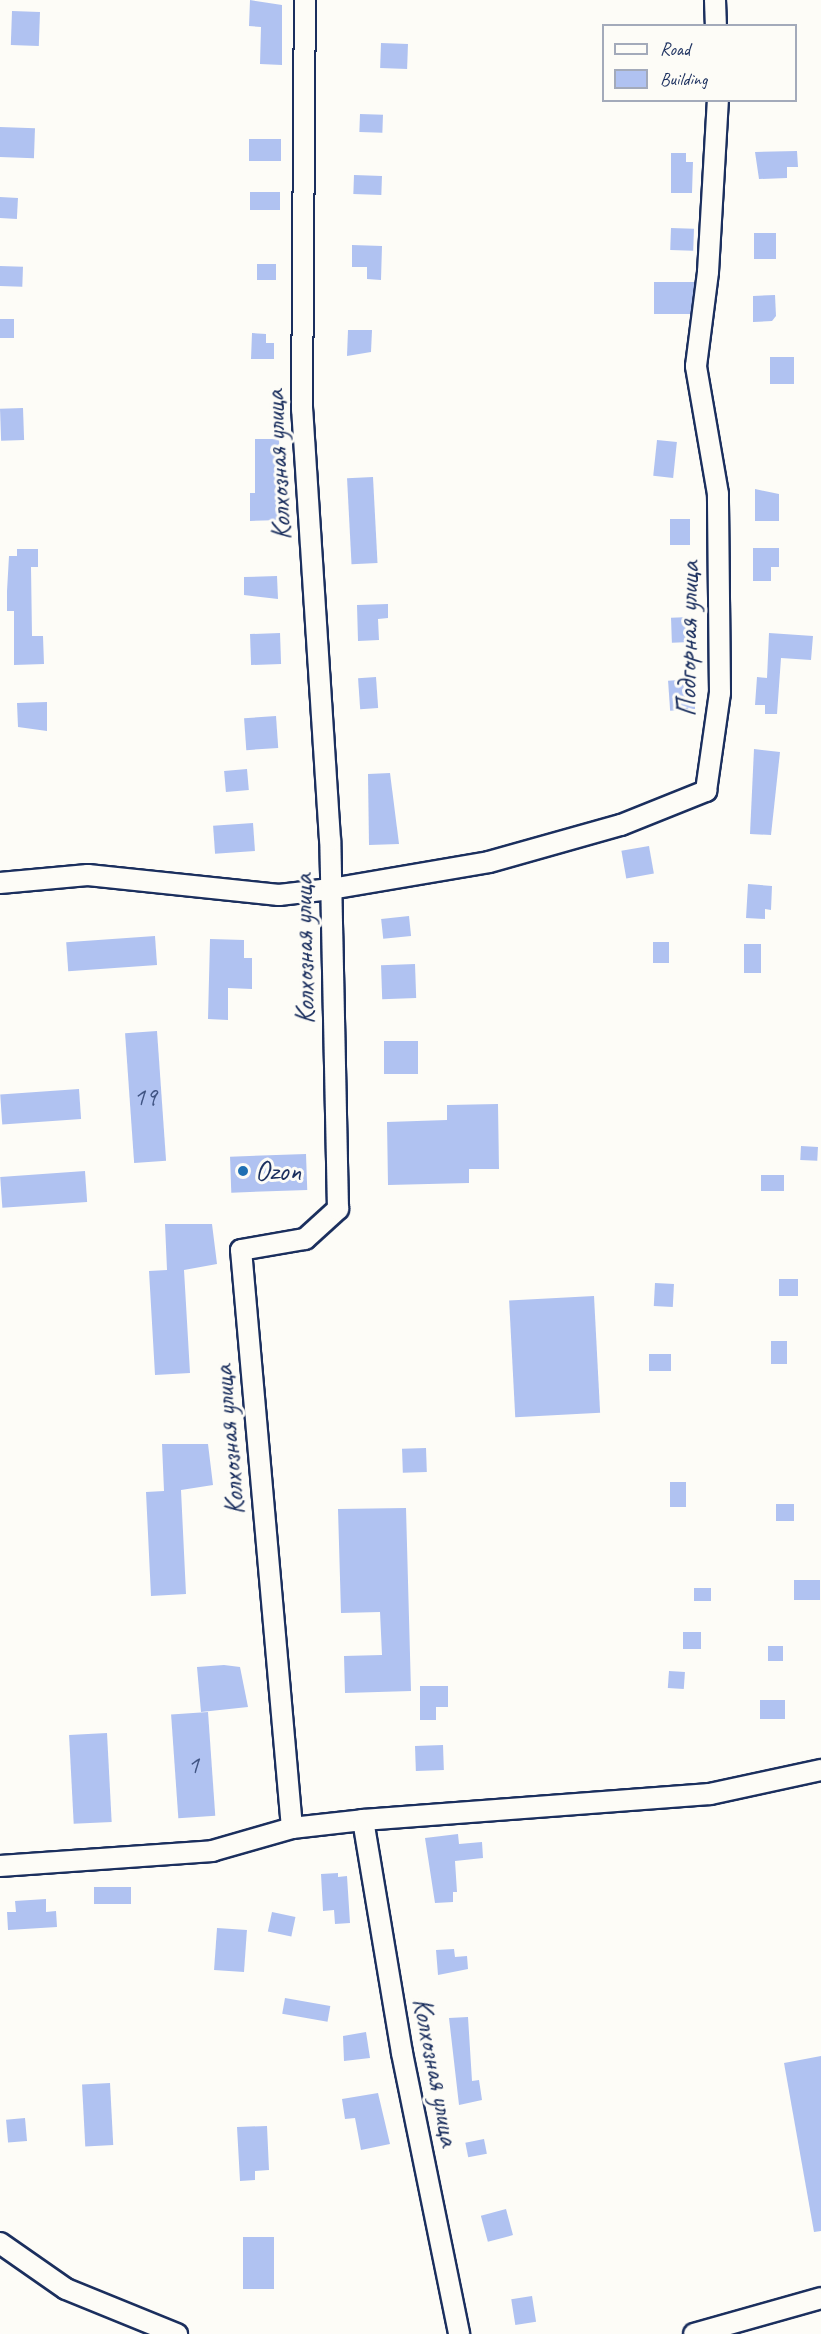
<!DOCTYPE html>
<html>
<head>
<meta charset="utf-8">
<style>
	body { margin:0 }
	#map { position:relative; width:821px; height:2334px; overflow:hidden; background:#fdfcf7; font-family:Caveat,sans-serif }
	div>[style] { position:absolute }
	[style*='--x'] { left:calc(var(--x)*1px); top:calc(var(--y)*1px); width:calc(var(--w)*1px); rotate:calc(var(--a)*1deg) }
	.building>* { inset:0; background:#b0c2f1; transform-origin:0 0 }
	.roads { filter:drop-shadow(2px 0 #1b2f5e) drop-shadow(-2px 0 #1b2f5e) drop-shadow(0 2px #1b2f5e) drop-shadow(0 -2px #1b2f5e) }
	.minor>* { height:20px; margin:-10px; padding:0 10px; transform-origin:10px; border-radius:10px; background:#fdfcf7 }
	.dots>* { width:16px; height:16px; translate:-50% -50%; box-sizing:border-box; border:3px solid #fdfcf7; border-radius:50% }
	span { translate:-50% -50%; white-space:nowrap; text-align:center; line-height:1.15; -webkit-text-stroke:6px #fdfcf7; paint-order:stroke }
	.number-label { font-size:26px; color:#405483 }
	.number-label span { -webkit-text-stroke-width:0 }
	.street-label { font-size:28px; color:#1b2f5e }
	.poi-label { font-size:28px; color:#1b2f5e }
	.left { translate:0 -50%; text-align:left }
	.legend { position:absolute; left:602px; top:24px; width:195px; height:78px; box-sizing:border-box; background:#fdfcf7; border:2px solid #a3aaba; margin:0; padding:8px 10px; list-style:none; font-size:18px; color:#1b2f5e }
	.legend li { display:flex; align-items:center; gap:12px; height:30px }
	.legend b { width:30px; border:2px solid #a3aaba }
</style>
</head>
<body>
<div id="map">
	<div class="building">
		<div style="clip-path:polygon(250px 0,282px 5px,282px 65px,260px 64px,261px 27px,249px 26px)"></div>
		<div style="left:12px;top:11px;width:28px;height:34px;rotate:2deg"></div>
		<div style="left:381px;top:43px;width:27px;height:25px;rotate:2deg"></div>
		<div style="left:360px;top:114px;width:23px;height:18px;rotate:2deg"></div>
		<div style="left:0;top:127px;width:35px;height:30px;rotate:2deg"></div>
		<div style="left:249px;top:139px;width:32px;height:22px"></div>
		<div style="clip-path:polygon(797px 151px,798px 167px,787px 167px,787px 178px,759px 179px,755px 152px)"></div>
		<div style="clip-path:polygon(671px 153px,686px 153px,686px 162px,693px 162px,692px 193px,671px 193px)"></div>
		<div style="left:354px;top:175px;width:28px;height:19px;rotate:2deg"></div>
		<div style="left:250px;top:192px;width:30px;height:18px"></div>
		<div style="left:0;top:197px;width:18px;height:21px;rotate:3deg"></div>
		<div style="left:671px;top:228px;width:23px;height:22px;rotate:2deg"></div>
		<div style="left:754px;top:233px;width:22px;height:26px"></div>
		<div style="clip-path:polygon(352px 245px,382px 246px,381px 280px,367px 279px,367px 267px,352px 267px)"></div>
		<div style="left:257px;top:264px;width:19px;height:16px"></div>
		<div style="left:0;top:266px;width:23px;height:20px;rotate:2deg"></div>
		<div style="left:654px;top:282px;width:41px;height:32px"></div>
		<div style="clip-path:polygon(775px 295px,776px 316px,772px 321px,753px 322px,753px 296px)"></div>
		<div style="left:0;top:319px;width:14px;height:19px"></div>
		<div style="clip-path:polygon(348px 330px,372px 330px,371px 352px,347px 356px)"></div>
		<div style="clip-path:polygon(252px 333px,266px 334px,266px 343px,274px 343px,274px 359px,251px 359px)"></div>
		<div style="left:770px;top:357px;width:24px;height:27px"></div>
		<div style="left:23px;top:408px;width:32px;height:23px;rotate:88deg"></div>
		<div style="clip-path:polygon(255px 439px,279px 439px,281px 520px,250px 521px,250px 493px,255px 493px)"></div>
		<div style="left:657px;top:440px;width:20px;height:36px;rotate:6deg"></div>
		<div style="left:373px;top:477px;width:86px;height:26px;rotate:87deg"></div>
		<div style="clip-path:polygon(755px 489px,779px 494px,779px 521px,755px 521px)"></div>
		<div style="left:670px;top:519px;width:20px;height:26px"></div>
		<div style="clip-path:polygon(753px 548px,779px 548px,779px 567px,771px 567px,771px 581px,753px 581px)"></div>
		<div style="clip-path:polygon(17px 549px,38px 549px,38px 567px,31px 567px,32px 636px,43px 636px,44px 664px,14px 665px,14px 611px,7px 611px,7px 591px,9px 556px,17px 556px)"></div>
		<div style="clip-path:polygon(277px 576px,278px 599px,244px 595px,244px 577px)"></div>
		<div style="clip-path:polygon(388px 604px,388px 618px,378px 619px,379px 640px,358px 641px,357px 605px)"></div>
		<div style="left:690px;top:617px;width:25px;height:19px;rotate:88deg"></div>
		<div style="left:280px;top:633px;width:31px;height:30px;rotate:88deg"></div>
		<div style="clip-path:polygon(769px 633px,813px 636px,811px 660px,781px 658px,777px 714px,765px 714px,765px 705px,755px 705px,757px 677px,767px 678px)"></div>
		<div style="left:376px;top:677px;width:31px;height:18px;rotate:86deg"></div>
		<div style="left:693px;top:679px;width:30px;height:25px;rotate:86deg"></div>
		<div style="clip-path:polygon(47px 702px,47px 731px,18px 727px,17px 703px)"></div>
		<div style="left:276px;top:716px;width:32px;height:32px;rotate:86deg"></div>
		<div style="clip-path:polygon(754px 749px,780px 752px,771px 835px,750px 834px)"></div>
		<div style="left:247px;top:769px;width:21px;height:23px;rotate:85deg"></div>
		<div style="clip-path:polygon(390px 773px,399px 844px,369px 845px,368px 774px)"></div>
		<div style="left:253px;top:823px;width:28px;height:40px;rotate:86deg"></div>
		<div style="left:649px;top:846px;width:28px;height:28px;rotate:80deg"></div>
		<div style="clip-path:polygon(748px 884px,772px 886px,771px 910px,765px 909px,765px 919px,746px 918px)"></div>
		<div style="left:409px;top:916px;width:20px;height:28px;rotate:84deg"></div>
		<div style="left:155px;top:936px;width:29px;height:89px;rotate:86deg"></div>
		<div style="clip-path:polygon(210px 939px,244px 940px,244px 958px,252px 958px,252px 989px,228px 988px,228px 1020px,208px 1019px)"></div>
		<div style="left:653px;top:942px;width:16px;height:21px"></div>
		<div style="left:744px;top:944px;width:17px;height:29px"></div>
		<div style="left:415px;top:964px;width:34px;height:34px;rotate:88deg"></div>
		<div style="left:157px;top:1031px;width:130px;height:32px;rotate:86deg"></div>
		<div style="left:384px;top:1041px;width:34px;height:33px"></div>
		<div style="left:79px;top:1089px;width:30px;height:79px;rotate:86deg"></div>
		<div style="clip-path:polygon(498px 1104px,499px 1169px,469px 1169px,469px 1183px,388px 1185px,387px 1122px,447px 1120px,447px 1105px)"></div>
		<div style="left:801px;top:1146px;width:17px;height:14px;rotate:3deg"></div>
		<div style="left:306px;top:1154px;width:36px;height:76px;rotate:88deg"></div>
		<div style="left:85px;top:1171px;width:31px;height:85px;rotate:86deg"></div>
		<div style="left:761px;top:1175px;width:23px;height:16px"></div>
		<div style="clip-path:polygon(165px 1224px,212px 1224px,217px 1264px,184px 1270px,190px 1373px,155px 1375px,149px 1271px,167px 1270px)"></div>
		<div style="left:779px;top:1279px;width:19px;height:17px"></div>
		<div style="left:655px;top:1283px;width:19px;height:23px;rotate:3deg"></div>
		<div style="left:594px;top:1296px;width:117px;height:85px;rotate:87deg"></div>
		<div style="left:771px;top:1341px;width:16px;height:23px"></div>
		<div style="left:649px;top:1354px;width:22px;height:17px"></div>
		<div style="clip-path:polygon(162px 1444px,208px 1444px,213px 1485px,181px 1490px,186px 1594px,151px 1596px,146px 1492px,164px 1491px)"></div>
		<div style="left:426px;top:1448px;width:24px;height:24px;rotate:88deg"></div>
		<div style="left:670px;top:1482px;width:16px;height:25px"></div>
		<div style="left:776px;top:1504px;width:18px;height:17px"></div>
		<div style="clip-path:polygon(406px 1508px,411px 1691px,345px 1693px,344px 1656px,382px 1655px,380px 1612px,341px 1613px,338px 1509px)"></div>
		<div style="left:794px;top:1580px;width:26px;height:20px"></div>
		<div style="left:694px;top:1588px;width:17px;height:13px"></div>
		<div style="left:683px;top:1632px;width:18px;height:17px"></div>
		<div style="left:768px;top:1646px;width:15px;height:15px"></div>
		<div style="clip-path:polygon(224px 1665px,240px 1667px,248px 1707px,201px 1712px,197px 1667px)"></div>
		<div style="left:669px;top:1671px;width:16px;height:17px;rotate:4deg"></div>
		<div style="clip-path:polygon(420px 1686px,448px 1686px,448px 1707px,436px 1707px,436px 1720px,420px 1720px)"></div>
		<div style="left:760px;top:1700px;width:25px;height:19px"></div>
		<div style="left:208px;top:1712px;width:104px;height:37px;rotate:86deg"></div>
		<div style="left:107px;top:1733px;width:89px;height:38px;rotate:87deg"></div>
		<div style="left:443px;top:1745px;width:25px;height:28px;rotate:88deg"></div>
		<div style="clip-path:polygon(458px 1834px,459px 1844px,482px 1842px,483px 1858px,455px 1861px,457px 1892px,453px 1892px,453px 1902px,435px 1903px,425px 1838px)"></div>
		<div style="clip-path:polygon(338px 1873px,338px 1877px,347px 1876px,350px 1923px,335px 1924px,334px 1910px,323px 1911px,321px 1874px)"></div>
		<div style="left:94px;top:1887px;width:37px;height:17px"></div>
		<div style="clip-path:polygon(46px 1899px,46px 1912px,56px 1911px,57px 1927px,8px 1930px,7px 1912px,16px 1912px,15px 1901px)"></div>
		<div style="left:272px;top:1912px;width:24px;height:20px;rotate:12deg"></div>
		<div style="left:217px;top:1928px;width:30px;height:42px;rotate:4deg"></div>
		<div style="clip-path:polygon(454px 1949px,455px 1957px,467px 1956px,468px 1969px,438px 1975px,436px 1950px)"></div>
		<div style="left:285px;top:1998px;width:46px;height:16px;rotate:10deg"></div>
		<div style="clip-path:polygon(468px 2017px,472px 2081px,479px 2080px,482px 2100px,459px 2105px,449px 2018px)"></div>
		<div style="clip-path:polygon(366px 2032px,370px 2058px,344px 2061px,343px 2036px)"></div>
		<div style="clip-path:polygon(821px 2056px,821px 2231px,814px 2232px,784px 2063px)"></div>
		<div style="left:110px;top:2083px;width:62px;height:28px;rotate:87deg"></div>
		<div style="clip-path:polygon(378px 2093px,390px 2144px,361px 2150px,355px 2118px,345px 2119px,342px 2099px)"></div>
		<div style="left:25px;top:2118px;width:23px;height:19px;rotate:85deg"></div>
		<div style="clip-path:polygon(267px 2126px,269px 2170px,255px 2171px,255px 2180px,240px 2181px,237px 2127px)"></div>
		<div style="left:484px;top:2139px;width:15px;height:19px;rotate:79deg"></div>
		<div style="left:506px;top:2209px;width:27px;height:26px;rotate:75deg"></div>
		<div style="left:243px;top:2237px;width:31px;height:52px"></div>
		<div style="left:532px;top:2296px;width:26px;height:21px;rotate:81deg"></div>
	</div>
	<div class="roads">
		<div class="minor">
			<div style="--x:715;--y:0;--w:26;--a:88"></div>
			<div style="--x:0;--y:883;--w:88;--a:-5.2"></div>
			<div style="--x:88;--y:875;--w:192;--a:6"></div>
			<div style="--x:279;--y:895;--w:52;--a:-6.6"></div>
			<div style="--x:331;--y:889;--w:160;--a:-9.7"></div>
			<div style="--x:489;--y:862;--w:137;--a:-15.7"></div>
			<div style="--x:621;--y:825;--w:92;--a:-21.8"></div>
			<div style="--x:706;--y:791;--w:99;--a:-81.9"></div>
			<div style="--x:720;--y:693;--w:199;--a:-90.6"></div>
			<div style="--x:718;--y:494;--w:130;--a:-99.8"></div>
			<div style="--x:696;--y:366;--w:95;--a:-82.7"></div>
			<div style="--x:708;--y:272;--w:172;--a:-86.7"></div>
			<div style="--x:363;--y:1820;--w:236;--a:80.5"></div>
			<div style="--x:402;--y:2053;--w:287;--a:78.5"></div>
			<div style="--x:292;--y:1828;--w:580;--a:-95.04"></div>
			<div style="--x:241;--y:1250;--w:65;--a:-9.8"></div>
			<div style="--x:305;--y:1239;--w:45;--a:-42.3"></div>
			<div style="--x:338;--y:1209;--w:369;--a:-91.2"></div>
			<div style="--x:330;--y:840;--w:431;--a:-93.7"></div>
			<div style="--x:302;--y:410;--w:410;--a:-89.6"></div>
			<div style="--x:0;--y:1866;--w:213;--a:-4"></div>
			<div style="--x:212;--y:1851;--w:83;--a:-16"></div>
			<div style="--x:292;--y:1828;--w:71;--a:-6.4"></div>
			<div style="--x:363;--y:1820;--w:348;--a:-4.3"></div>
			<div style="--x:710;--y:1794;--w:114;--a:-12.2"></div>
			<div style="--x:0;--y:2243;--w:80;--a:34.9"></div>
			<div style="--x:66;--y:2289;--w:120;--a:22.1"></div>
			<div style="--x:694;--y:2334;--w:132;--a:-15.8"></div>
		</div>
	</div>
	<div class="dots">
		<div style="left:243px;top:1171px;background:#1f6fb2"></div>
	</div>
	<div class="number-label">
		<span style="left:145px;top:1097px">19</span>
		<span style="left:193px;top:1765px">1</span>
	</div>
	<div class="street-label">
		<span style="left:278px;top:465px;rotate:-93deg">Колхозная улица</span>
		<span style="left:688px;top:639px;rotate:-89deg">Подгорная улица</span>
		<span style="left:304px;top:949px;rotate:-91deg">Колхозная улица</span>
		<span style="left:229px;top:1440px;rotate:-95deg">Колхозная улица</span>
		<span style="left:436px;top:2072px;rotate:79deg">Колхозная улица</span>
	</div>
	<div class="poi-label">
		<span class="left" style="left:255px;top:1171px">Ozon</span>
	</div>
	<ul class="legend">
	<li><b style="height:8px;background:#fdfcf7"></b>Road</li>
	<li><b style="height:16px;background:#b0c2f1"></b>Building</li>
	</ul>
</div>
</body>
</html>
